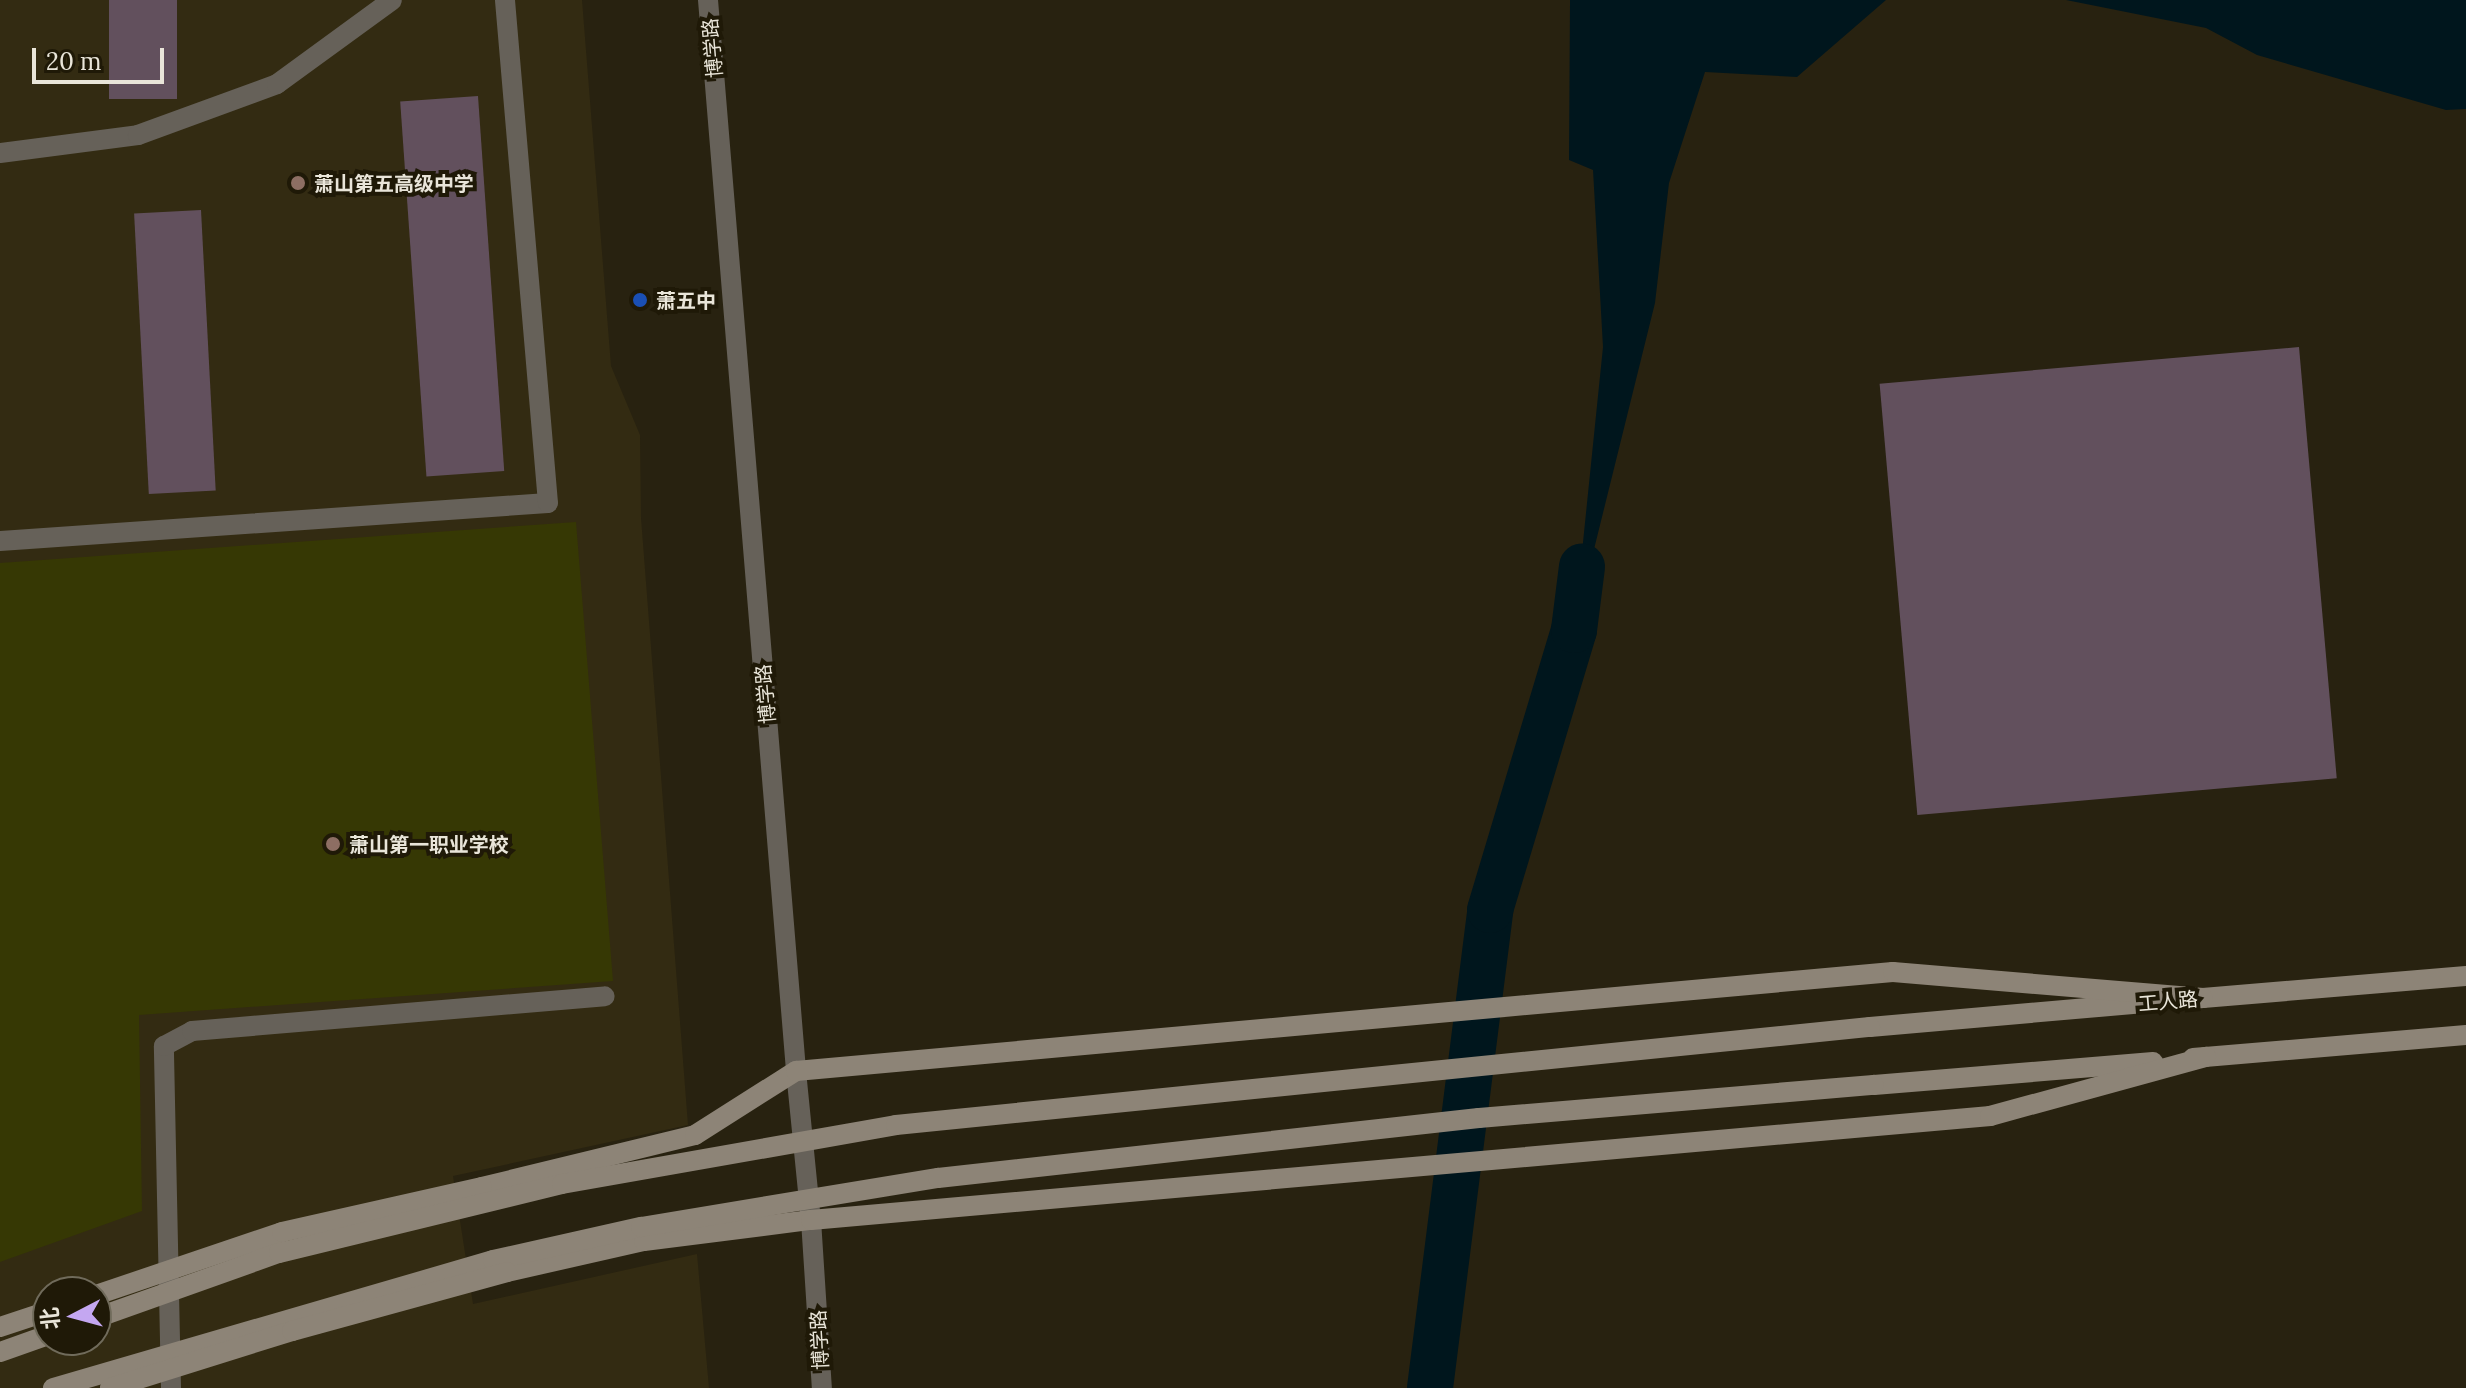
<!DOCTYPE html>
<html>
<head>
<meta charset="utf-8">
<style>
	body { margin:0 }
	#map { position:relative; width:2466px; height:1388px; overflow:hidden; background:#282210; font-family:Lora,"Noto Sans SC",serif }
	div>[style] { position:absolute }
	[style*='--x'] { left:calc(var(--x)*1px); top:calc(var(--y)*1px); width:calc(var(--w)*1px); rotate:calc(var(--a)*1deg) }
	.built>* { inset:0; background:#332b12 }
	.green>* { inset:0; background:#363804 }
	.water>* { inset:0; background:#00161d }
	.canal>* { height:46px; margin:-23px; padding:0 23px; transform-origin:23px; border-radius:23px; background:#00161d }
	.building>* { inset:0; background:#62505d; transform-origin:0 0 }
	.service>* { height:20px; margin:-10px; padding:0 10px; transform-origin:10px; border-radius:10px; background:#666159 }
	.tertiary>* { height:20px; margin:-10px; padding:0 10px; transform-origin:10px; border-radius:10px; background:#666159 }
	.secondary>* { height:20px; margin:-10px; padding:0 10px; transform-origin:10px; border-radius:10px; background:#8d8477 }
	.secondary-bridge>* { height:20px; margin:-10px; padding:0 10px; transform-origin:10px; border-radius:10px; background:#8d8477 }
	.dots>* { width:22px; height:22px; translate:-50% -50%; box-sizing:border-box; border:4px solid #1f1907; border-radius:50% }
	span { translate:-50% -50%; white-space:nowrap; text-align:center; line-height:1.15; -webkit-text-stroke:8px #1f1907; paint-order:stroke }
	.street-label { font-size:20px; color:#e9e5d9 }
	.poi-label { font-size:20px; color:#e9e5d9; font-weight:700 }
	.left { translate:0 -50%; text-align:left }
	.north { position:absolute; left:32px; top:1276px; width:80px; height:80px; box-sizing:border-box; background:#1f1907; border:2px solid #706b5b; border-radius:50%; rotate:264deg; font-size:22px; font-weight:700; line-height:32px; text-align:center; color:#e9e5d9 }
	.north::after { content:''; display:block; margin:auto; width:28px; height:36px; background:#c4a7f1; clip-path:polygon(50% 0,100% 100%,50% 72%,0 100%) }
	.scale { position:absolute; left:32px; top:48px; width:132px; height:36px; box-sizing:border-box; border:4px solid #e9e5d9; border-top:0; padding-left:10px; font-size:24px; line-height:28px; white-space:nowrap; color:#e9e5d9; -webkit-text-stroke:6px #1f1907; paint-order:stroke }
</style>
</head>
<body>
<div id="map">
	<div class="built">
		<div style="clip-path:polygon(evenodd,0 0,582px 0,611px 366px,640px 435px,641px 518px,688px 1125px,453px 1176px,473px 1304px,697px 1254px,709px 1388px,0 1388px,0 0,48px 1292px,96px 1292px,96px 1340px,48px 1340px,48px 1292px)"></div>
	</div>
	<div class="green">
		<div style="clip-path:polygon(576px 522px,613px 981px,139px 1015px,142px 1211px,0 1262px,0 563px)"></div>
	</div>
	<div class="water">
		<div style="clip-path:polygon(1570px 0,1886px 0,1797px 77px,1705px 72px,1669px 183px,1655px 303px,1574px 630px,1603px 347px,1593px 170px,1569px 160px)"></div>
		<div style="clip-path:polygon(2066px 0,2466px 0,2466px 109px,2446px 110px,2257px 55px,2206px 28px)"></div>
	</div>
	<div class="canal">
		<div style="--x:1430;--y:1388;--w:482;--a:-82.8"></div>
		<div style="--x:1490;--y:910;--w:292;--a:-73.3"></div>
		<div style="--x:1574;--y:630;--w:64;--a:-82.8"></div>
	</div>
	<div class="building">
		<div style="left:109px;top:0;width:68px;height:99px"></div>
		<div style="left:478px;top:96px;width:376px;height:78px;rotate:86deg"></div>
		<div style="left:201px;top:210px;width:281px;height:67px;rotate:87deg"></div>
		<div style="left:2299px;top:347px;width:433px;height:421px;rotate:85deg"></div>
	</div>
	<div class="service">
		<div style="--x:0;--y:153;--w:139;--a:-7.4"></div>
		<div style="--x:138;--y:135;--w:148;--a:-20.1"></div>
		<div style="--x:277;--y:84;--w:142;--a:-36.1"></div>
		<div style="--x:0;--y:541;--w:549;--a:-3.97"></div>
		<div style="--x:548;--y:503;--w:505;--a:-94.89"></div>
		<div style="--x:171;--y:1388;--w:342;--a:-91.2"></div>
		<div style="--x:164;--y:1046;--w:32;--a:-28"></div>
		<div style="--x:192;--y:1031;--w:414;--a:-4.8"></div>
	</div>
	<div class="tertiary">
		<div style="--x:708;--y:0;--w:1075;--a:85.3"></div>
		<div style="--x:796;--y:1071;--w:150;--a:84.3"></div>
		<div style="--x:811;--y:1220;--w:168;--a:86.3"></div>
	</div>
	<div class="secondary">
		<div style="--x:2191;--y:999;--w:276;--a:-4.8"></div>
		<div style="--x:1870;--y:1027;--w:278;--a:-5"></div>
		<div style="--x:2193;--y:1058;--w:274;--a:-4.8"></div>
		<div style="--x:1874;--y:1085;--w:280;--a:-4.7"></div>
		<div style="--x:482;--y:1187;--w:219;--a:-13.7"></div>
		<div style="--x:695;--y:1135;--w:120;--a:-32.4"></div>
		<div style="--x:796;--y:1071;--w:1101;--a:-5.16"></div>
		<div style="--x:1893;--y:972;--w:311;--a:4.8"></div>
		<div style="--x:507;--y:1272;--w:140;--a:-12.8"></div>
		<div style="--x:644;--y:1241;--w:168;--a:-7.2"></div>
		<div style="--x:811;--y:1220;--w:1184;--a:-5.04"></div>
		<div style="--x:1990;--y:1116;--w:224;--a:-15.3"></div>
		<div style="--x:0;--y:1327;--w:51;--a:-18.4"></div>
		<div style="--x:0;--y:1352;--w:51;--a:-19.5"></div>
	</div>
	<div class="secondary-bridge">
		<div style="--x:96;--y:1295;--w:196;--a:-18.7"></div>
		<div style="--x:282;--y:1232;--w:205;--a:-12.7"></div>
		<div style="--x:96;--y:1318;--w:194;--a:-19.6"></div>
		<div style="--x:279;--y:1253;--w:291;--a:-13.7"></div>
		<div style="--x:562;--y:1184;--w:339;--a:-10"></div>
		<div style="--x:896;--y:1125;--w:979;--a:-5.75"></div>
		<div style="--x:53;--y:1388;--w:458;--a:-16.2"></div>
		<div style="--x:493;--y:1260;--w:152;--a:-12.6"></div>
		<div style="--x:641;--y:1227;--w:301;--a:-9.4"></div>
		<div style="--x:938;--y:1178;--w:544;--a:-6.33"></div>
		<div style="--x:1479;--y:1118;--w:396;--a:-4.8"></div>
		<div style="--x:110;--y:1388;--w:191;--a:-17.4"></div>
		<div style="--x:292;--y:1331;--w:223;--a:-15.3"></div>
	</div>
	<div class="dots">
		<div style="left:298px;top:183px;background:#8d6e63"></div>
		<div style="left:640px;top:300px;background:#1a4fb4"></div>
		<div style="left:333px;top:844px;background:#8d6e63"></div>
	</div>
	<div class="street-label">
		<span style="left:712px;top:48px;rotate:-95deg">博学路</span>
		<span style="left:765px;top:694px;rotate:-95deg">博学路</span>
		<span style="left:2168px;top:1001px;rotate:-5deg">工人路</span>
		<span style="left:819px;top:1340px;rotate:-93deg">博学路</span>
	</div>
	<div class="poi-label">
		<span class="left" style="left:314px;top:183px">萧山第五高级中学</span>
		<span class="left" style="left:656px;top:300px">萧五中</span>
		<span class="left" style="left:349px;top:844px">萧山第一职业学校</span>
	</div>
	<div class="north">北</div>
	<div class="scale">20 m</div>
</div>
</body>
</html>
